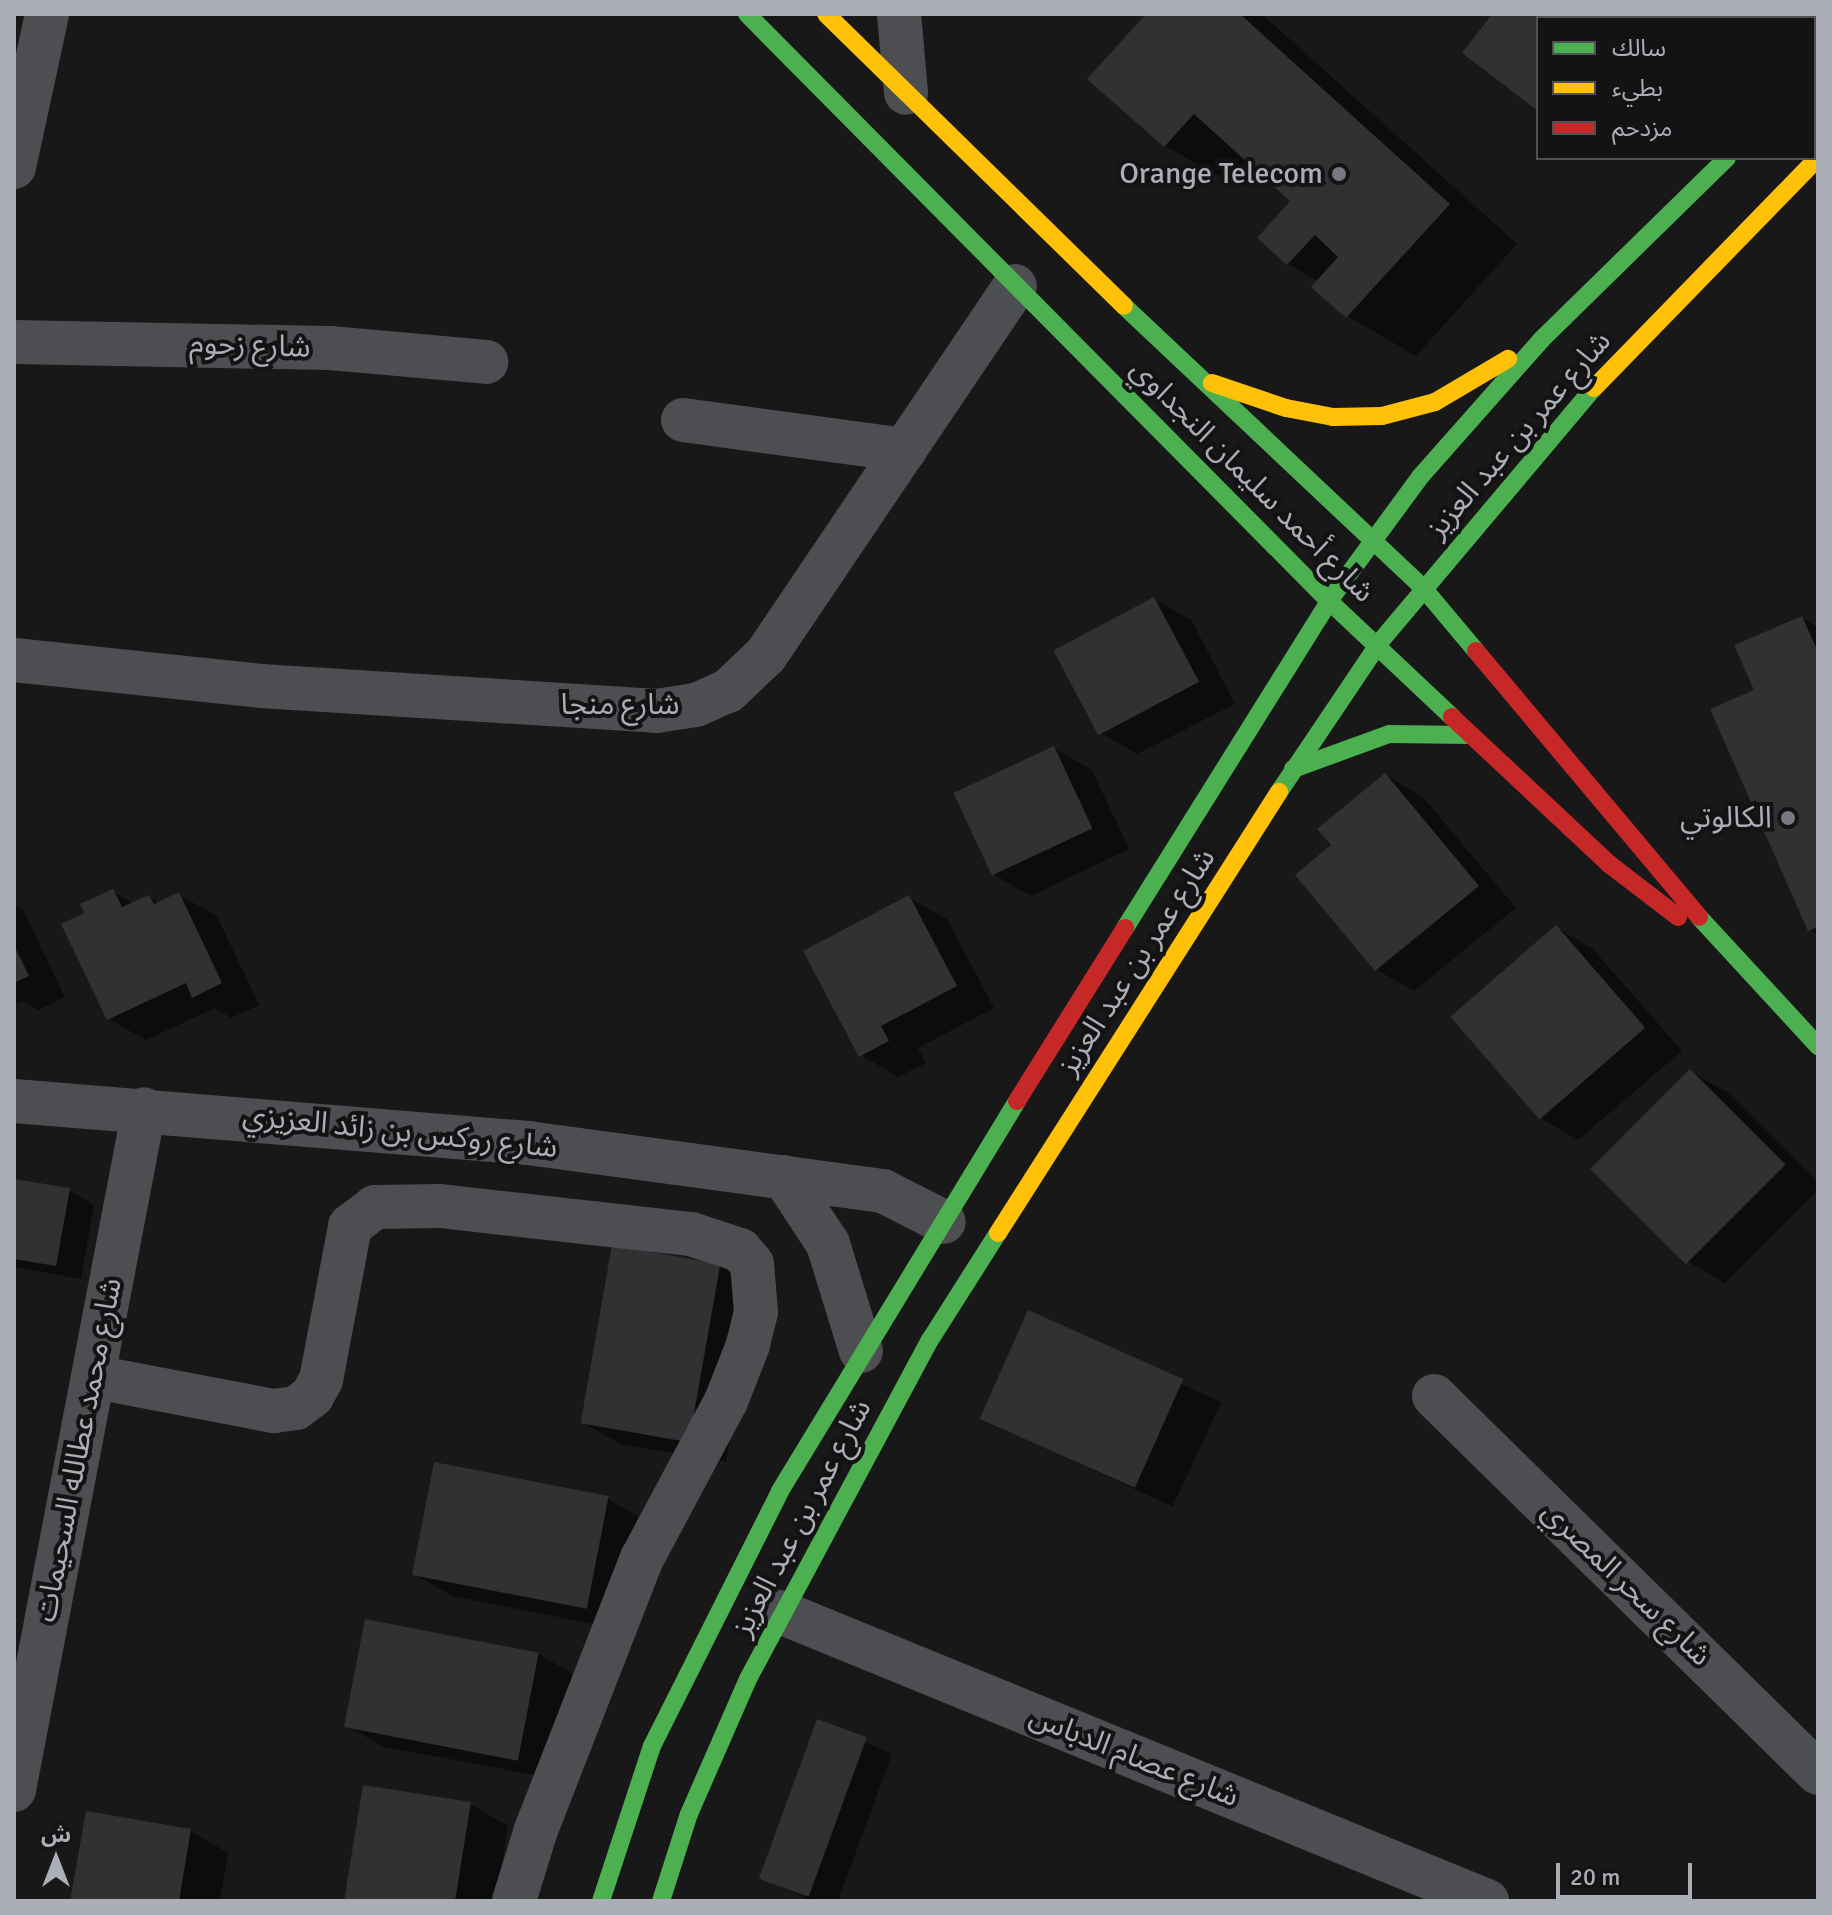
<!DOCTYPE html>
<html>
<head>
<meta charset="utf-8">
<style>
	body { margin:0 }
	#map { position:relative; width:1832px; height:1915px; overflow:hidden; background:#181819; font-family:Signika,"Noto Sans Arabic",sans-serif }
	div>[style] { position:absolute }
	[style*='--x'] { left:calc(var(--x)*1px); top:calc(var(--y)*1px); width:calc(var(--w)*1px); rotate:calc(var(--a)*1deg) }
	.shadow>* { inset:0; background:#0007; transform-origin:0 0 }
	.building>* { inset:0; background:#313133; transform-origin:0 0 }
	.street>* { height:44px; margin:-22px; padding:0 22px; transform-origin:22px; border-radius:22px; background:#4d4e51 }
	.fast>* { height:18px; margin:-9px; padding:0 9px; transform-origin:9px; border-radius:9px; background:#4caf50 }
	.slow>* { height:18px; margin:-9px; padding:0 9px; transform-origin:9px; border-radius:9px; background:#ffc107 }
	.jam>* { height:18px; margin:-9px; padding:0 9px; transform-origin:9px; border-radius:9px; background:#c62828 }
	.dots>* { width:22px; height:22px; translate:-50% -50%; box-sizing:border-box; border:4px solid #131314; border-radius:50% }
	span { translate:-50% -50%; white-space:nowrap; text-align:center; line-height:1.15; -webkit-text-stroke:8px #131314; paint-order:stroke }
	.poi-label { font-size:30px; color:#abadb7 }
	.right { translate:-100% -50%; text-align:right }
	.street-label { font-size:30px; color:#abadb7 }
	.frame { position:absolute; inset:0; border:16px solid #abadb7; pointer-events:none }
	.legend { position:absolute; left:1536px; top:16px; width:280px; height:144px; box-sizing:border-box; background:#131314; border:2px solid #505155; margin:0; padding:10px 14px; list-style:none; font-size:24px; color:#abadb7 }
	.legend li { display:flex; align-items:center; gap:16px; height:40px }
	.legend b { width:40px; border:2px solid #505155 }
	.north { position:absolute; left:16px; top:1819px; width:80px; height:80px; -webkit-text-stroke:6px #131314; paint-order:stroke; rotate:0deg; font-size:22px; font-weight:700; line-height:32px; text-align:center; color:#abadb7 }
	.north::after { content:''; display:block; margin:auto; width:28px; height:36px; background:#abadb7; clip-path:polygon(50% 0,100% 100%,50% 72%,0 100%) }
	.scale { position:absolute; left:1556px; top:1863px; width:136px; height:36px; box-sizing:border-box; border:4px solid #abadb7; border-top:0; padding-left:10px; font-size:24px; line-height:28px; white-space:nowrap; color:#abadb7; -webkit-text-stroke:6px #131314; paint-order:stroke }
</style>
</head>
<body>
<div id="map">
	<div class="shadow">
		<div style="clip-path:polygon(1149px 14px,1262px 14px,1517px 244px,1416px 356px,1347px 316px,1319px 282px,1288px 264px,1260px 237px,1293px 201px,1253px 164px,1234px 185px,1165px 146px)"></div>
		<div style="clip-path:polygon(1154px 599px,1192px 621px,1235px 704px,1137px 754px,1099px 732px)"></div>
		<div style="clip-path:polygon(1802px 618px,1818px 627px,1818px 935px,1810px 930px,1757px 691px)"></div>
		<div style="clip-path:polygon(1054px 748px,1092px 770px,1129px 849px,1031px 896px,993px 874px)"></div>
		<div style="clip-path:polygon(1385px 775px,1423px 797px,1516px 908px,1414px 991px,1377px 970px,1298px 875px,1333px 845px)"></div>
		<div style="clip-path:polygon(112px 891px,134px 904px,149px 897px,160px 903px,179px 895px,217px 916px,259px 1005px,231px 1018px,215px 1008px,146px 1040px,108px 1019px,86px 914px)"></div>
		<div style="clip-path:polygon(909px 898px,947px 919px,994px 1008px,918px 1048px,926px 1063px,898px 1077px,861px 1055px)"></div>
		<div style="clip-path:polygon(14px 904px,23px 910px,65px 997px,38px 1010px,22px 1001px,14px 1005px)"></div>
		<div style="clip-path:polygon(1556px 927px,1593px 949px,1682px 1051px,1578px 1140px,1540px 1118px)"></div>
		<div style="clip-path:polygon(1690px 1071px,1728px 1093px,1818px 1182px,1818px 1190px,1725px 1283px,1687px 1261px)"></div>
		<div style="clip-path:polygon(14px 1181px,69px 1190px,94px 1205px,81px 1279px,14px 1267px)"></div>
		<div style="clip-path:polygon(719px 1266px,757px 1287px,726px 1462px,620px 1444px,582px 1422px)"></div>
		<div style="left:1029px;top:1313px;width:212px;height:115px;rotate:25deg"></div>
		<div style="clip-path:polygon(608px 1499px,646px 1521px,624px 1630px,452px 1596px,414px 1574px)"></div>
		<div style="clip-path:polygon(539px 1654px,576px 1676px,557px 1779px,384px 1747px,347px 1726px)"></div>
		<div style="clip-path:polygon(818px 1722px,892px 1754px,838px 1901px,812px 1901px,760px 1877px)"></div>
		<div style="clip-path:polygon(470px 1804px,508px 1826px,496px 1901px,346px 1901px)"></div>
		<div style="clip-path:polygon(191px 1831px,228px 1853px,220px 1901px,72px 1901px)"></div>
	</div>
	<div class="building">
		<div style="clip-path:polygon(1146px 14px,1240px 14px,1450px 204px,1346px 318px,1311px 287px,1338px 257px,1315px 235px,1287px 265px,1257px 238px,1290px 201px,1194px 114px,1164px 147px,1087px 79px)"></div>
		<div style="clip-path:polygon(1492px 14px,1620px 14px,1625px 18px,1538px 18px,1538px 111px,1462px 53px)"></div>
		<div style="left:1154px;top:597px;width:96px;height:114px;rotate:62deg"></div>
		<div style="clip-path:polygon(1802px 616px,1818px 652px,1818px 927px,1808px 931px,1710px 709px,1754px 690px,1734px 645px)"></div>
		<div style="left:1054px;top:746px;width:91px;height:111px;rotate:65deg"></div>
		<div style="clip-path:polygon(1385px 773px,1479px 886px,1375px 971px,1295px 875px,1331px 845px,1317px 829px)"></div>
		<div style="clip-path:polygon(113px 889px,122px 907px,149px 895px,154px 904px,179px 892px,222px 983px,192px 998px,186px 983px,107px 1020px,61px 924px,84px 913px,80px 904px)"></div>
		<div style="clip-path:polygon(909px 895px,957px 986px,881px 1026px,889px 1041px,859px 1057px,803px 951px)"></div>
		<div style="left:1556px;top:925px;width:136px;height:140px;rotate:49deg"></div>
		<div style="clip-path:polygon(14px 945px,29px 976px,14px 983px)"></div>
		<div style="left:1690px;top:1069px;width:135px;height:141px;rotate:45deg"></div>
		<div style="clip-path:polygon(14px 1179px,70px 1188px,56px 1266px,14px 1259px)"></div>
		<div style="left:612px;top:1245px;width:110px;height:181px;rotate:10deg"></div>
		<div style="left:1028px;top:1310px;width:170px;height:119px;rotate:24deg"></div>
		<div style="left:434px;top:1462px;width:178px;height:115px;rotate:11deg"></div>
		<div style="left:365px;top:1619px;width:177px;height:110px;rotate:11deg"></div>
		<div style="left:817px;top:1719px;width:53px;height:170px;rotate:20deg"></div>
		<div style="clip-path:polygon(363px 1785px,471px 1802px,455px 1901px,344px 1901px)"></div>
		<div style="clip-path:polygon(86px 1811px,191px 1829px,179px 1901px,70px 1901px)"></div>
	</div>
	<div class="street">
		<div style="--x:899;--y:14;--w:79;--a:84.9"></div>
		<div style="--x:1703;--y:14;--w:7;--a:34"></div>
		<div style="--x:14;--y:167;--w:157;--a:-77.8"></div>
		<div style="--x:14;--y:342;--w:316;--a:1.1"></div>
		<div style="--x:330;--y:348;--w:157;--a:5.1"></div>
		<div style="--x:683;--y:420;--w:224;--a:7.7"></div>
		<div style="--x:14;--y:660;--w:248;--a:6"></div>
		<div style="--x:261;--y:686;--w:396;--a:3.6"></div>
		<div style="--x:656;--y:711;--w:40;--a:-8.5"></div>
		<div style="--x:696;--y:705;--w:35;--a:-24"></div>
		<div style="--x:728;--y:691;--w:52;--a:-43.5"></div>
		<div style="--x:766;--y:655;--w:445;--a:-56"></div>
		<div style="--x:14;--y:1101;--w:516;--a:4.67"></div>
		<div style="--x:528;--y:1143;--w:358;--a:7.7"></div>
		<div style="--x:883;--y:1191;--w:68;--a:26.9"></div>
		<div style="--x:784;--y:1177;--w:80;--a:56.7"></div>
		<div style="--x:828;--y:1244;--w:112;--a:72.9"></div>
		<div style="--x:95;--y:1377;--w:182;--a:10.8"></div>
		<div style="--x:274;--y:1411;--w:22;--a:-8"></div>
		<div style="--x:296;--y:1408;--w:20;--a:-37"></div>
		<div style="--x:312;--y:1396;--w:18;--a:-61"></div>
		<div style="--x:321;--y:1380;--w:157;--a:-79.3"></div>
		<div style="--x:350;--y:1226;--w:31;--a:-37"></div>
		<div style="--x:375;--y:1207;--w:65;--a:-0.9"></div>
		<div style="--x:440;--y:1206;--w:253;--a:6.4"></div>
		<div style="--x:691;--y:1234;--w:52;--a:18.1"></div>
		<div style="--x:740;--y:1250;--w:18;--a:49"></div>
		<div style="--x:752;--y:1264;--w:48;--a:85.2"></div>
		<div style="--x:756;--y:1312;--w:34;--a:104"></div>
		<div style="--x:748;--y:1345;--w:60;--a:111.4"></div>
		<div style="--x:726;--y:1401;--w:178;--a:118.1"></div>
		<div style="--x:642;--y:1558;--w:295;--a:111.3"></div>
		<div style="--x:535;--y:1833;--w:71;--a:107.2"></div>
		<div style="--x:1434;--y:1396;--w:538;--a:44.47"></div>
		<div style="--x:780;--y:1612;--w:764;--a:22.23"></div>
		<div style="--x:14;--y:1790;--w:693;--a:-79.19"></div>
	</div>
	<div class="fast">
		<div style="--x:747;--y:14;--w:827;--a:45.25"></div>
		<div style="--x:1329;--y:601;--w:169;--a:43.3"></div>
		<div style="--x:1814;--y:73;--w:5;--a:-37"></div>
		<div style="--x:1124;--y:306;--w:412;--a:43.3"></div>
		<div style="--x:1424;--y:589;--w:81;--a:50"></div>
		<div style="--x:1293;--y:769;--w:102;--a:-20"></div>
		<div style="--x:1389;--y:734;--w:81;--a:0.7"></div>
		<div style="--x:1279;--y:792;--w:179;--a:-56.1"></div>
		<div style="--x:1379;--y:643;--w:334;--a:-49.9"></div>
		<div style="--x:1699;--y:917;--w:176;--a:47.3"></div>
		<div style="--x:1125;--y:928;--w:385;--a:-58"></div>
		<div style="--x:1329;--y:601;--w:154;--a:-53.7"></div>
		<div style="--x:1420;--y:477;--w:183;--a:-48.5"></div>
		<div style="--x:1541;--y:340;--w:260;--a:-44.4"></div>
		<div style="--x:601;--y:1901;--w:163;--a:-71.8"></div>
		<div style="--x:652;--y:1746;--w:285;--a:-63.3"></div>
		<div style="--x:780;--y:1491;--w:456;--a:-58.7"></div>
		<div style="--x:661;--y:1901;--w:91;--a:-72.2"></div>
		<div style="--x:689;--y:1814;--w:147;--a:-66.4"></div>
		<div style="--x:748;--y:1679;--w:385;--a:-61.8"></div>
		<div style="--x:930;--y:1340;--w:127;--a:-57.6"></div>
	</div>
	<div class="slow">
		<div style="--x:826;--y:14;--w:417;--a:44.4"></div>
		<div style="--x:1212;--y:383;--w:78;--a:18.7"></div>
		<div style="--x:1286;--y:408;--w:48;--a:10.8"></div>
		<div style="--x:1333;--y:417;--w:49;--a:-1.2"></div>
		<div style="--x:1382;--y:416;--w:55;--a:-14.8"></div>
		<div style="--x:1435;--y:402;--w:85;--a:-30.5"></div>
		<div style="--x:1594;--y:388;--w:321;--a:-45.8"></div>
		<div style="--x:998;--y:1233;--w:523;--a:-57.5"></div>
	</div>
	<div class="jam">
		<div style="--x:1476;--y:651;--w:347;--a:50"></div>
		<div style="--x:1452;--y:717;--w:215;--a:43.1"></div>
		<div style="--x:1609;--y:864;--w:87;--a:37.5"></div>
		<div style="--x:1017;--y:1101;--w:204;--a:-58"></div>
	</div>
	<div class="dots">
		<div style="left:1339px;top:174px;background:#787980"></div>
		<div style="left:1788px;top:818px;background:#787980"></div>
	</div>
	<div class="poi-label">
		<span class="right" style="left:1323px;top:174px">Orange Telecom</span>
		<span class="right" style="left:1772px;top:818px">الكالوتي</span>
	</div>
	<div class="street-label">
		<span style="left:250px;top:346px;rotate:2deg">شارع زحوم</span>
		<span style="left:1519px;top:435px;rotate:-49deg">شارع عمر بن عبد العزيز</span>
		<span style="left:1252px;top:481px;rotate:45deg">شارع أحمد سليمان النجداوي</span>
		<span style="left:620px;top:705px">شارع منجا</span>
		<span style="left:1137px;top:962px;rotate:-57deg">شارع عمر بن عبد العزيز</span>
		<span style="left:400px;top:1132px;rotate:6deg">شارع روكس بن زائد العزيزي</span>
		<span style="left:79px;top:1450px;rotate:-79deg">شارع محمد عطالله السحيمات</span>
		<span style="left:802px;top:1518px;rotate:-62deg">شارع عمر بن عبد العزيز</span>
		<span style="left:1626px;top:1584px;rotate:44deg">شارع سحر المصري</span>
		<span style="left:1134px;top:1757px;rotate:22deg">شارع عصام الدباس</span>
	</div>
	<div class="frame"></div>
	<ul class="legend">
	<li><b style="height:10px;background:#4caf50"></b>سالك</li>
	<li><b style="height:10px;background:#ffc107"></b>بطيء</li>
	<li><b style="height:10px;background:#c62828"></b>مزدحم</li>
	</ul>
	<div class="north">ش</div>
	<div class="scale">20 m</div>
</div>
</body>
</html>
